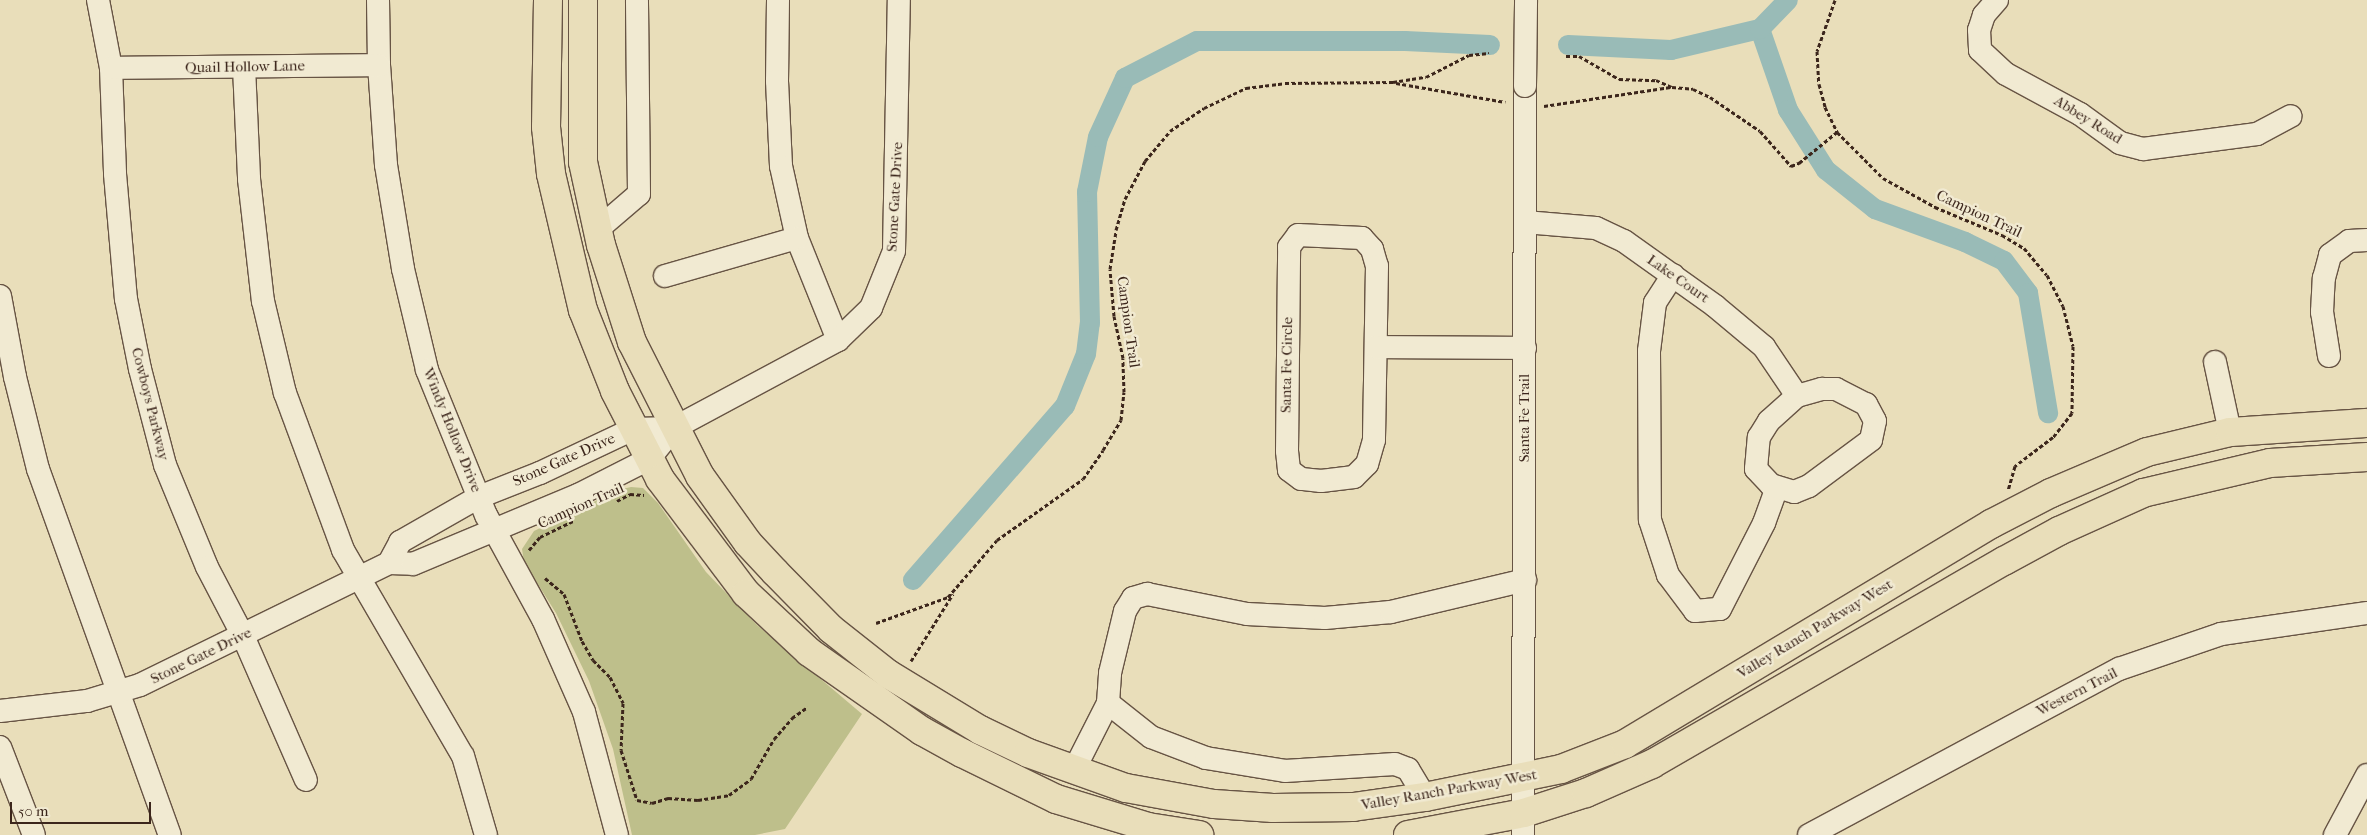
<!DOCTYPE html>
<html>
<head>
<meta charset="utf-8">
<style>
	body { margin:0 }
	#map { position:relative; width:2367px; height:835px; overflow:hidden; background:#e9deba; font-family:"IM FELL French Canon",serif }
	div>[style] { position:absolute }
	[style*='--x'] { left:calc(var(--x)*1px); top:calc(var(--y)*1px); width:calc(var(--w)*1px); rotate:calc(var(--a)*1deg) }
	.green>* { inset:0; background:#bebf8b }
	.canal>* { height:20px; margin:-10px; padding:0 10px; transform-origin:10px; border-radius:10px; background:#99bbb7 }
	.path>* { height:3px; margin-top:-1.5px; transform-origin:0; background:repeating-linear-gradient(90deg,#3c261c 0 4px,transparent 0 6.5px) }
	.roads { filter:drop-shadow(1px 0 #675444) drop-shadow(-1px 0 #675444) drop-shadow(0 1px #675444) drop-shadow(0 -1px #675444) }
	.minor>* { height:22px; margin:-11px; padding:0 11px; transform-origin:11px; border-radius:11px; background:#f1ead2 }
	.major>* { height:28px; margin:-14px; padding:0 14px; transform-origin:14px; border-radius:14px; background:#e9deba }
	.bridges { filter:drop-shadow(1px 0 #675444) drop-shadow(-1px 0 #675444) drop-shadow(0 1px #675444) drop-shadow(0 -1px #675444) }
	.minor-bridge>* { height:22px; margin:-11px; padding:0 11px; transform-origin:11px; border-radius:11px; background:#f1ead2 }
	span { translate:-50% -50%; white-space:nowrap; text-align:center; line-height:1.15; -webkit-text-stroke:5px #f1ead2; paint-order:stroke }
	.street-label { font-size:15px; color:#3c261c }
	.scale { position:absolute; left:10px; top:802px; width:141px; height:22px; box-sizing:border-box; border:2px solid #3c261c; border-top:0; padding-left:6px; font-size:15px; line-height:18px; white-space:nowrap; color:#3c261c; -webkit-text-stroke:4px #f1ead2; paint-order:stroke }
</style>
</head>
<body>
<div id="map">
	<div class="green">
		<div style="clip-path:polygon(631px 487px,643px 488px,658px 503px,706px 572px,757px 625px,862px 714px,785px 829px,755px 835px,632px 835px,613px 749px,589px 681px,556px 613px,524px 562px,522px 549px,534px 531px,618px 490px)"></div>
	</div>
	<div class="canal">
		<div style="--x:1760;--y:29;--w:86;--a:70.9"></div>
		<div style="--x:1788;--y:110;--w:71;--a:57.7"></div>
		<div style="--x:1826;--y:170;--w:63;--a:38.5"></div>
		<div style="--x:1875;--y:209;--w:96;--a:20.1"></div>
		<div style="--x:1965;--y:242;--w:43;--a:26"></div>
		<div style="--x:2004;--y:261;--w:40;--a:53"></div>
		<div style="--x:2028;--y:293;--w:122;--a:80.5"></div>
		<div style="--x:1568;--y:45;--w:103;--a:2.8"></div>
		<div style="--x:1671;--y:50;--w:91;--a:-13.3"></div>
		<div style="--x:1760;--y:29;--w:40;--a:-46"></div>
		<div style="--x:913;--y:580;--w:231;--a:-48.9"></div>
		<div style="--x:1065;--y:406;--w:56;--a:-68"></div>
		<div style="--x:1086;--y:354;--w:31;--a:-83"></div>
		<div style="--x:1090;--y:323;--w:131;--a:-91.3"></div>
		<div style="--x:1087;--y:192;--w:56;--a:-78.7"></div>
		<div style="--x:1098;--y:137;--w:65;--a:-65.4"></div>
		<div style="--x:1125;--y:78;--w:81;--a:-27.2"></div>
		<div style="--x:1197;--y:41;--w:208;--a:0"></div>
		<div style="--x:1405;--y:41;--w:85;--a:2.7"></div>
	</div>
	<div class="path">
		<div style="--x:1835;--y:0;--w:54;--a:109.4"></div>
		<div style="--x:1817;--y:51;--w:33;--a:87"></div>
		<div style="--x:1819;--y:84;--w:24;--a:75"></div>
		<div style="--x:1825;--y:107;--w:28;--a:64"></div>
		<div style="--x:1837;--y:132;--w:65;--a:45"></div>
		<div style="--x:1883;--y:178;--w:60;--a:29.1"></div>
		<div style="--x:1935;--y:207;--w:73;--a:22.7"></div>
		<div style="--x:2002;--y:235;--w:26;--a:31"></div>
		<div style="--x:2024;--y:248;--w:35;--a:50"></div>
		<div style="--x:2047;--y:275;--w:35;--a:63"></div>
		<div style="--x:2063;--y:306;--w:41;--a:76"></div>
		<div style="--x:2073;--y:346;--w:67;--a:90.9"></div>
		<div style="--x:2072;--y:413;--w:31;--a:128"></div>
		<div style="--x:2053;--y:437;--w:48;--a:142.7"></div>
		<div style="--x:2015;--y:466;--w:25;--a:106"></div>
		<div style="--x:1566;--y:56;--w:13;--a:0"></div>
		<div style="--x:1579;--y:56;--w:46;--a:29.9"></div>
		<div style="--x:1619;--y:79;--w:37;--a:2"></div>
		<div style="--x:1656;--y:80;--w:17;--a:24"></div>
		<div style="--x:1672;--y:87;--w:21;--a:5"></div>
		<div style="--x:1693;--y:89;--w:19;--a:25"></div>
		<div style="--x:1710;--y:97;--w:60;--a:34.2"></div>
		<div style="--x:1760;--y:131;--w:47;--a:48.5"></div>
		<div style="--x:1791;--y:166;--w:9;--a:-21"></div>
		<div style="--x:1799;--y:163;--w:49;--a:-39.2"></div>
		<div style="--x:1396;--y:83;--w:111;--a:9.9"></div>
		<div style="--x:1544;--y:106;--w:128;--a:-8.5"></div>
		<div style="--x:617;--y:501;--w:15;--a:-28"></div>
		<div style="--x:630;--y:494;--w:14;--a:4"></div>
		<div style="--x:529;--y:550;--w:17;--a:-50"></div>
		<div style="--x:540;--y:537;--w:37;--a:-26"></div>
		<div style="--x:545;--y:578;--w:25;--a:40"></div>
		<div style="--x:564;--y:594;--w:50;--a:69"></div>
		<div style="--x:582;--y:641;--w:22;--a:60"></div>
		<div style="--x:593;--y:660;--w:24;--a:45"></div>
		<div style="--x:610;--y:677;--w:29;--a:63"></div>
		<div style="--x:623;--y:703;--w:47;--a:92.4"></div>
		<div style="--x:621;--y:750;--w:52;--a:72.3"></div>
		<div style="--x:637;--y:800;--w:15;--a:11"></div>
		<div style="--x:652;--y:803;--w:17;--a:-17"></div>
		<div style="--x:668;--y:798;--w:30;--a:4"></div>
		<div style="--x:698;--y:800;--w:31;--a:-9"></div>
		<div style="--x:729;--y:795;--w:27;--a:-36"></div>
		<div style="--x:751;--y:779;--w:46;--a:-60.1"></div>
		<div style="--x:774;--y:739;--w:28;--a:-49"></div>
		<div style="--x:792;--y:718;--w:19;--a:-35"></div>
		<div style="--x:876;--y:623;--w:77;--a:-19.9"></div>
		<div style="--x:948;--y:597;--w:75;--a:-49.3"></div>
		<div style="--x:997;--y:540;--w:105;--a:-35.3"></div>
		<div style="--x:1083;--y:479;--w:35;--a:-55"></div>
		<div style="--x:1103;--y:450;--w:35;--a:-59"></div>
		<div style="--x:1121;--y:420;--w:28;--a:-84"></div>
		<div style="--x:1124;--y:392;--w:34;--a:-92"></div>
		<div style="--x:1123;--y:358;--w:43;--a:-102.1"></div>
		<div style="--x:1114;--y:316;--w:47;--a:-94.9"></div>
		<div style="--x:1110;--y:269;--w:39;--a:-81"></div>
		<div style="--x:1116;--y:230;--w:32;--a:-74"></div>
		<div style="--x:1125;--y:199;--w:43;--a:-62.2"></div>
		<div style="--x:1145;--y:161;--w:39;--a:-50"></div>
		<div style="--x:1170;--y:131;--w:41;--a:-34.1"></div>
		<div style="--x:1204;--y:108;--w:47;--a:-25.5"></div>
		<div style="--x:1246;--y:88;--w:39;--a:-7"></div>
		<div style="--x:1285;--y:83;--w:108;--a:-0.5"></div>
		<div style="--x:1393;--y:82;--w:33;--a:-9"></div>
		<div style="--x:1426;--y:77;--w:48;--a:-27.1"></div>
		<div style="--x:1469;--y:55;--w:20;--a:-6"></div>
		<div style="--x:911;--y:661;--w:79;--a:-57.9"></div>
	</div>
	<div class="roads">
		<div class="minor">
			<div style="--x:98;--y:0;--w:69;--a:79.2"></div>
			<div style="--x:111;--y:68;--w:106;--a:87.8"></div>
			<div style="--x:115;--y:174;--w:125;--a:85"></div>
			<div style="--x:126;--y:299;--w:71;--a:78.7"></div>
			<div style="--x:140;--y:369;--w:99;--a:75.4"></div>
			<div style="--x:165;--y:465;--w:110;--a:67.6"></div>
			<div style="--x:207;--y:567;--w:78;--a:62.4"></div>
			<div style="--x:243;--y:636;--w:157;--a:66.4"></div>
			<div style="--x:378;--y:0;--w:65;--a:89.1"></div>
			<div style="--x:379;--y:65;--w:100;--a:86"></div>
			<div style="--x:386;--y:165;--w:105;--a:80.7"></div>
			<div style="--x:403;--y:269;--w:104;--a:76.6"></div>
			<div style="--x:427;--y:370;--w:157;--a:67.9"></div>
			<div style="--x:486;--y:515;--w:119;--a:61.3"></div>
			<div style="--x:543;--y:619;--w:102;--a:66.2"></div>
			<div style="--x:584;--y:712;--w:127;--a:75"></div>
			<div style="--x:778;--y:0;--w:81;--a:90.7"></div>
			<div style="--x:777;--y:81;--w:85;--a:87.3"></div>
			<div style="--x:781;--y:166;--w:74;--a:77.5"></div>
			<div style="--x:797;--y:238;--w:110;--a:68.1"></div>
			<div style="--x:1997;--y:0;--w:20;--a:131"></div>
			<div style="--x:1984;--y:15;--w:16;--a:108"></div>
			<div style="--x:1979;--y:30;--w:20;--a:87"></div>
			<div style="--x:1980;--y:50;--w:35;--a:43"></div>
			<div style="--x:2006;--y:74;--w:84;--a:28.4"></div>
			<div style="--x:2080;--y:114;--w:49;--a:35.9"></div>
			<div style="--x:2120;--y:143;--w:24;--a:15"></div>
			<div style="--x:2143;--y:149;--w:115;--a:-7.5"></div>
			<div style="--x:2257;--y:134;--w:38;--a:-28"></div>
			<div style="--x:244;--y:67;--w:112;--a:87.4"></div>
			<div style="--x:249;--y:179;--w:123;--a:83.5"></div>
			<div style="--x:263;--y:301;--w:95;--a:76.6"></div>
			<div style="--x:285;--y:393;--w:167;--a:69.7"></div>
			<div style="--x:343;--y:550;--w:238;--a:59.8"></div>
			<div style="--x:463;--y:756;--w:82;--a:73.8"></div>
			<div style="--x:111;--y:68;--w:268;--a:-0.6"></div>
			<div style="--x:1525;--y:222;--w:71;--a:4.8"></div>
			<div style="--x:1596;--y:228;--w:31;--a:25"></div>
			<div style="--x:1624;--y:241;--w:112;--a:35.5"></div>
			<div style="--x:1715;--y:306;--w:64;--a:39.9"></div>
			<div style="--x:1764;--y:347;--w:59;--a:56"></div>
			<div style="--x:597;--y:230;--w:55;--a:-40.6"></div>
			<div style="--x:639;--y:194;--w:194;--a:-90.6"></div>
			<div style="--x:1298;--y:235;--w:64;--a:2.7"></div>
			<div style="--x:1362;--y:238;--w:15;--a:48"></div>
			<div style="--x:1372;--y:249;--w:18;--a:74"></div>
			<div style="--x:1377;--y:266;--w:174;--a:91"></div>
			<div style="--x:1374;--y:440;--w:25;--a:106"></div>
			<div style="--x:1367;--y:464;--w:18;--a:135"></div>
			<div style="--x:1354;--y:477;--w:33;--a:173"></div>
			<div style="--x:1321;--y:481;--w:20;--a:-174"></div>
			<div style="--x:1301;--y:479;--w:15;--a:-143"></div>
			<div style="--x:1289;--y:470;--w:19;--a:-96"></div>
			<div style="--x:1287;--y:451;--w:204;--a:-89.4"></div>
			<div style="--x:1289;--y:247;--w:15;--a:-53"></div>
			<div style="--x:1673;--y:275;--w:33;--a:123"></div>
			<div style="--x:1655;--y:303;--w:48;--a:97.1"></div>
			<div style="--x:1649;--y:351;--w:169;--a:89.7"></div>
			<div style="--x:1650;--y:520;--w:58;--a:71.9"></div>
			<div style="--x:1668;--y:575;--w:45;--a:53.1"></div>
			<div style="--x:1695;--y:611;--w:25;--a:-5"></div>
			<div style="--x:1720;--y:609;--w:97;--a:-62.9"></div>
			<div style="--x:1764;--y:523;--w:38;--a:-70"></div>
			<div style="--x:665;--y:276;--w:137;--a:-16.1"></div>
			<div style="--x:0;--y:296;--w:82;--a:79.5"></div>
			<div style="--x:15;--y:377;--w:95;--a:76"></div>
			<div style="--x:38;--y:469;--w:389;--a:70.2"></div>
			<div style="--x:1376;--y:347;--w:149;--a:0.4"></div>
			<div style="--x:2329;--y:356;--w:45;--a:-99"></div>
			<div style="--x:2322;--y:312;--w:34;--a:-87"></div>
			<div style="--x:2324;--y:278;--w:24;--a:-75"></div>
			<div style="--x:2330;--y:255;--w:24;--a:-36"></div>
			<div style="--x:2349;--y:241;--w:18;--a:-3"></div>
			<div style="--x:2215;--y:362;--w:72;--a:77.9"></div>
			<div style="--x:1822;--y:389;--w:14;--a:0"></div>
			<div style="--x:1836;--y:389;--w:34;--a:27"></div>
			<div style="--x:1866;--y:404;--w:19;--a:62"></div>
			<div style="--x:1875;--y:421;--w:19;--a:102"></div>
			<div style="--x:1871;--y:440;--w:77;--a:143.4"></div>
			<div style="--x:1809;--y:486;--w:16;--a:158"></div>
			<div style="--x:1794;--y:492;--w:24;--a:-163"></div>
			<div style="--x:1771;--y:485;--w:22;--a:-133"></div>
			<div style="--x:1756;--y:469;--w:32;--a:-85"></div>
			<div style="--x:1759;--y:437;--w:19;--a:-58"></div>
			<div style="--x:1769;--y:421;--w:38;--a:-42"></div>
			<div style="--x:1797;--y:396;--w:26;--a:-16"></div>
			<div style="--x:389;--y:563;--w:24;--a:-62"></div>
			<div style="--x:400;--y:542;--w:91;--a:-29.7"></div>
			<div style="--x:479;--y:497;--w:66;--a:-21.5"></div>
			<div style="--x:540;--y:473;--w:103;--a:-25.3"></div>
			<div style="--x:633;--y:429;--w:41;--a:-1.4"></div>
			<div style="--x:1108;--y:703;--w:55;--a:38.3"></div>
			<div style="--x:1151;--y:737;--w:59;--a:20.9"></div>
			<div style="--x:1206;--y:758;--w:80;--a:9.3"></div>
			<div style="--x:1285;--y:771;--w:110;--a:-3.6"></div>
			<div style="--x:1395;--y:764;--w:14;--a:21"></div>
			<div style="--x:1408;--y:769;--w:33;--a:59"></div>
			<div style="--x:0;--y:711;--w:88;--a:-6.6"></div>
			<div style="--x:87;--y:701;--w:55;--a:-16.8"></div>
			<div style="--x:140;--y:685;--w:277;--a:-26.1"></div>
			<div style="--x:389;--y:563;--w:24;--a:2"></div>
			<div style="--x:413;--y:564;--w:179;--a:-22.7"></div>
			<div style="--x:578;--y:495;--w:80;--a:-26.9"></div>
			<div style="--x:649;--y:459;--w:40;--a:-51"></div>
			<div style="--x:674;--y:428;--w:186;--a:-28.2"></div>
			<div style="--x:838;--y:340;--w:46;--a:-44.1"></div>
			<div style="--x:871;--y:308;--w:61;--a:-68"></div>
			<div style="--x:894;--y:251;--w:251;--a:-88.9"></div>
			<div style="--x:0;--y:747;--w:94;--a:68.9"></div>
			<div style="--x:1074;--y:770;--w:75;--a:-63.1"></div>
			<div style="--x:1108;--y:703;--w:30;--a:-86"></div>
			<div style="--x:1110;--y:673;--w:64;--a:-76.4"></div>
			<div style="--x:1125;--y:611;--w:15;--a:-58"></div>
			<div style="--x:1133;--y:598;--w:15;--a:-16"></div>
			<div style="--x:1147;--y:594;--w:102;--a:11.3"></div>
			<div style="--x:1247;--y:614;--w:78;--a:2.9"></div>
			<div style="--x:1325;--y:618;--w:66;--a:-5.2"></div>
			<div style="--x:1391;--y:612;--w:138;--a:-13.4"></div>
			<div style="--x:1523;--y:835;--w:749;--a:-89.85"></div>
			<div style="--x:1809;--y:835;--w:352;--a:-28.2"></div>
			<div style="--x:2119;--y:669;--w:108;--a:-18.9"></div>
			<div style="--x:2221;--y:634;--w:148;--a:-8.2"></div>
			<div style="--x:2335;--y:835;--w:68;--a:-61.9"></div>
		</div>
		<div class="major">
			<div style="--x:548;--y:0;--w:127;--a:90.9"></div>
			<div style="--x:546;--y:127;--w:47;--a:83.9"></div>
			<div style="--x:551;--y:174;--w:140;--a:76.8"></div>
			<div style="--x:583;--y:310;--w:87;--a:68.4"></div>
			<div style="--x:615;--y:391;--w:99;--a:62.9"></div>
			<div style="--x:660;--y:479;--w:143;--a:53"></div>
			<div style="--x:746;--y:593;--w:86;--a:43.1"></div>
			<div style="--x:809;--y:652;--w:138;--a:35"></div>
			<div style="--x:922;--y:731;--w:46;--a:28.8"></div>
			<div style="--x:962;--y:753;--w:105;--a:26.1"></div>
			<div style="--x:1056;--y:799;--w:96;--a:16.9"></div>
			<div style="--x:1148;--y:827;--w:52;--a:8.9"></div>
			<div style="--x:583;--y:0;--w:162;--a:90"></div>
			<div style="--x:583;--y:162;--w:85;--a:77.8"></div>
			<div style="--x:601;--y:245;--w:102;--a:72.3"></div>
			<div style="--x:632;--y:342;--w:150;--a:63.1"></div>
			<div style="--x:700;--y:476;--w:82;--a:54.4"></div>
			<div style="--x:748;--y:543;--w:40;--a:47"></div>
			<div style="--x:775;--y:572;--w:80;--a:45.5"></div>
			<div style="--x:831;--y:629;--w:73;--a:38.3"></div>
			<div style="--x:888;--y:674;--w:108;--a:31.3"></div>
			<div style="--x:980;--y:730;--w:53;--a:25.6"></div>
			<div style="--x:1028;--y:753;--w:104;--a:19.7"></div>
			<div style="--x:1126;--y:788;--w:89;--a:10.3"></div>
			<div style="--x:1214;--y:804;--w:59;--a:3.9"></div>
			<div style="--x:1273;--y:808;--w:80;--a:-0.7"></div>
			<div style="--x:1353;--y:807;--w:73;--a:-7.9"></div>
			<div style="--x:1425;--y:797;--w:139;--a:-11.6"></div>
			<div style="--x:1561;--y:769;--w:69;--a:-21.3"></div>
			<div style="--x:1625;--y:744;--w:427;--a:-31"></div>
			<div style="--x:1991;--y:524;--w:68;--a:-27.3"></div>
			<div style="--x:2051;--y:493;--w:104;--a:-23.1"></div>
			<div style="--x:2147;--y:452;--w:85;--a:-13.5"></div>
			<div style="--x:2230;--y:432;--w:137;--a:-3.8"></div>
			<div style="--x:1408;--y:835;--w:118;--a:-10.7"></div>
			<div style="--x:1524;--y:813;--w:65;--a:-17.9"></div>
			<div style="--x:1586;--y:793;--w:72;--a:-23.7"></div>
			<div style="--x:1652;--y:764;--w:406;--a:-30"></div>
			<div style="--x:2004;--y:561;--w:63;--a:-28.6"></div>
			<div style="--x:2059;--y:531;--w:92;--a:-24.3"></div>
			<div style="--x:2143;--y:493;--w:130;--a:-13.3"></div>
			<div style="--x:2270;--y:463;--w:97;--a:-3.5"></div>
		</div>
	</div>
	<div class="bridges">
		<div class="minor-bridge">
			<div style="--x:1525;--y:86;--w:86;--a:-89.3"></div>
		</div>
	</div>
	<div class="street-label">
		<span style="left:245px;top:67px;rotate:-1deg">Quail Hollow Lane</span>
		<span style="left:2088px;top:120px;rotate:32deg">Abbey Road</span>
		<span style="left:895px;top:197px;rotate:-87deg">Stone Gate Drive</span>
		<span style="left:1979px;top:214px;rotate:25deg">Campion Trail</span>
		<span style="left:1678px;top:279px;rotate:35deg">Lake Court</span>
		<span style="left:1128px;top:322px;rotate:82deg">Campion Trail</span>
		<span style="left:1287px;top:365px;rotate:-89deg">Santa Fe Circle</span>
		<span style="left:150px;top:404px;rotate:76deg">Cowboys Parkway</span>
		<span style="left:1525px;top:418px;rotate:-90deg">Santa Fe Trail</span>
		<span style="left:452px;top:430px;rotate:68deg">Windy Hollow Drive</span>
		<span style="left:564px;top:460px;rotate:-24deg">Stone Gate Drive</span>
		<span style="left:581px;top:506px;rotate:-24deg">Campion Trail</span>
		<span style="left:1815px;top:629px;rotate:-31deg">Valley Ranch Parkway West</span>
		<span style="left:201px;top:656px;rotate:-26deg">Stone Gate Drive</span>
		<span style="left:2077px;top:692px;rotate:-27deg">Western Trail</span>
		<span style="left:1449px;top:790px;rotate:-10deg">Valley Ranch Parkway West</span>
	</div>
	<div class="scale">50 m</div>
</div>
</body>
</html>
